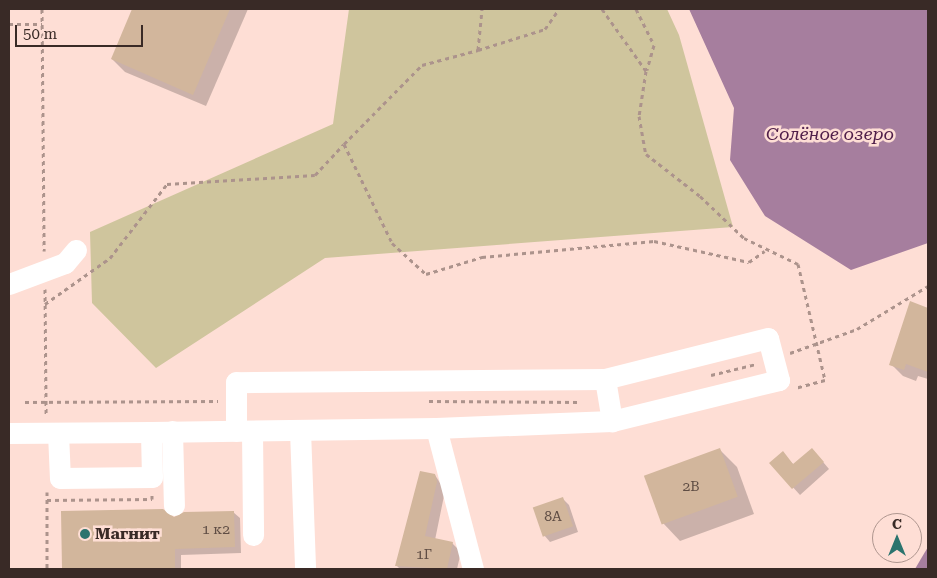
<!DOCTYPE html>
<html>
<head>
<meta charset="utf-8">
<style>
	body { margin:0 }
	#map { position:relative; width:937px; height:578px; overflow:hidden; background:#feded5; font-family:"Roboto Serif",serif }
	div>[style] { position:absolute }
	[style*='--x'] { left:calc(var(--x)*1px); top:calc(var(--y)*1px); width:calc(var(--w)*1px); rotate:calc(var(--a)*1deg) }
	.green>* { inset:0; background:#cfc59d }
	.water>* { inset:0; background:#a67e9e }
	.shadow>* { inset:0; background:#0003 }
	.building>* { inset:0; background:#d2b69c; transform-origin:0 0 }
	.path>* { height:3px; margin-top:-1.5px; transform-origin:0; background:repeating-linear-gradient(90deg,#ac938c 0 4px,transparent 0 8px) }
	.minor>* { height:21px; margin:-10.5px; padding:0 10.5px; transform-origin:10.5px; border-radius:10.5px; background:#fff }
	.dots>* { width:14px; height:14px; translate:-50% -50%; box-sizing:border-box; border:2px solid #feded5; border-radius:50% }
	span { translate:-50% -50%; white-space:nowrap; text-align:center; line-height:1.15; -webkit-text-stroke:5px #feded5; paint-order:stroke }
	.number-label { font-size:14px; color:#5f4d44 }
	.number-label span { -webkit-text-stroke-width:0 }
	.poi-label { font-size:16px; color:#392a26; font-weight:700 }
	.left { translate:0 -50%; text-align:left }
	.water-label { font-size:18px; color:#501e49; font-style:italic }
	.frame { position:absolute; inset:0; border:10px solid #392a26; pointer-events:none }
	.north { position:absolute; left:872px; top:513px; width:50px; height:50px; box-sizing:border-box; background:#feded5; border:1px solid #af968f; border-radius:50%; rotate:0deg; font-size:14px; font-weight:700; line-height:20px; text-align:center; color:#392a26 }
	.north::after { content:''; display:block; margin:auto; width:18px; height:22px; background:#2c746e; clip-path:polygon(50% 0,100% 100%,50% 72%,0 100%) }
	.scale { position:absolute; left:15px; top:25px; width:128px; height:22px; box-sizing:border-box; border:2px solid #392a26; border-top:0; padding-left:6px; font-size:15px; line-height:18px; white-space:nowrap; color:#392a26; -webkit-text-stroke:4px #feded5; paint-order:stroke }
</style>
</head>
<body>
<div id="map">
	<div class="green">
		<div style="clip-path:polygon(349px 9px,667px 9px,679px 35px,733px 227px,325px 258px,156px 368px,92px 303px,90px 232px,333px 124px)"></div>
	</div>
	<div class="water">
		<div style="clip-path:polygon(689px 9px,928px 9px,928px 243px,851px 270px,765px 216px,730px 160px,734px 108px)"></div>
		<div style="clip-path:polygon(928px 547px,928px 569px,915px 569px,922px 557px)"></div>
	</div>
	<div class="shadow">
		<div style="clip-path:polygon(133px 9px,248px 9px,206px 106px,125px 72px,112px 59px)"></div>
		<div style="clip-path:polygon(911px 303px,928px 309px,928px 379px,918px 376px,916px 381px,903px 376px,891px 364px)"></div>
		<div style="clip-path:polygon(720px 450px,737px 467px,754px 514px,680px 541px,663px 523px)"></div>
		<div style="clip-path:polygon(818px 456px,829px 469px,800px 495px,771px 463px,789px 460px,794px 465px)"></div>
		<div style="clip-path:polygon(435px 475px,445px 491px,435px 540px,452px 543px,461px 552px,457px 569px,400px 569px,397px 566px)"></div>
		<div style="clip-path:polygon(563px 499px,569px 505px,578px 532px,550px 542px,544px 535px)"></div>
		<div style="clip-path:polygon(63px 512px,174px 519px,233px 512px,240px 518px,241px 553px,181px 555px,181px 569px,64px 569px)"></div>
	</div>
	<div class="building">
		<div style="clip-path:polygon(132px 9px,230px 9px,193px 95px,111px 59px)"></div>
		<div style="clip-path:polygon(910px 301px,928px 308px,928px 372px,906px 364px,904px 370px,889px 365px)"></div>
		<div style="left:720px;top:448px;width:52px;height:81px;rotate:70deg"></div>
		<div style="clip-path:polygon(812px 448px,824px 462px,792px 489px,769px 463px,783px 451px,793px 464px)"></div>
		<div style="clip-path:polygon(420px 471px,435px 474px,437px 482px,425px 536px,453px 542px,447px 569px,395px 566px)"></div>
		<div style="left:563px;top:497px;width:31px;height:32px;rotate:71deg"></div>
		<div style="clip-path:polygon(163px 509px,174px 517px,184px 512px,234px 511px,235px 547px,175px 549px,175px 569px,62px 569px,61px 511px)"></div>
	</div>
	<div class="path">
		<div style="--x:42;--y:9;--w:242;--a:89.5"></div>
		<div style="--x:602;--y:9;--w:76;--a:54.6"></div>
		<div style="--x:646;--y:71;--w:46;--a:98.8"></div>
		<div style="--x:639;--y:116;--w:39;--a:80"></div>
		<div style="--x:646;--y:154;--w:68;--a:37.9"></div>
		<div style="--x:700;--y:196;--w:61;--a:43.7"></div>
		<div style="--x:744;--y:238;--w:60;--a:25.7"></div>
		<div style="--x:798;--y:264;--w:119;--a:76.9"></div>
		<div style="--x:825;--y:380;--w:30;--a:165"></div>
		<div style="--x:636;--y:9;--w:40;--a:63.4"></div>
		<div style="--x:654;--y:45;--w:26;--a:106"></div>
		<div style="--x:9;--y:24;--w:33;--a:0"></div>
		<div style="--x:478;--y:50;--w:70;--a:-17.4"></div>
		<div style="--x:545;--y:29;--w:24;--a:-55"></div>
		<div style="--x:344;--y:144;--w:111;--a:-45.4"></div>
		<div style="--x:422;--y:65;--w:58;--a:-15"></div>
		<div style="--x:478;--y:50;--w:41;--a:-84.4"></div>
		<div style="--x:45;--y:289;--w:127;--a:89.5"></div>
		<div style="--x:45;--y:304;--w:80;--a:-35.3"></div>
		<div style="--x:110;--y:258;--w:93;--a:-52.4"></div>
		<div style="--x:167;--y:184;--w:148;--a:-3.5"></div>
		<div style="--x:315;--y:175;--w:42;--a:-46.9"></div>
		<div style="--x:344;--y:144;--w:110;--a:64.1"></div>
		<div style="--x:392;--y:243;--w:46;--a:42.4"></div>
		<div style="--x:426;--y:274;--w:59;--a:-16.9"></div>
		<div style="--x:482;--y:257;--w:173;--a:-5.3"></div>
		<div style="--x:654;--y:241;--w:97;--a:12.5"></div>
		<div style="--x:749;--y:262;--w:19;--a:-35"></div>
		<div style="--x:790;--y:353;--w:71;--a:-19.7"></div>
		<div style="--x:857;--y:329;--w:83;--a:-31.2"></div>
		<div style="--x:711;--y:375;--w:46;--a:-13.7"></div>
		<div style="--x:429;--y:401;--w:151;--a:0.4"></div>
		<div style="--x:25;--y:402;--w:193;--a:-0.3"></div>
		<div style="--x:47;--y:492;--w:77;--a:90"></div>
		<div style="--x:47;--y:500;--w:105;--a:-0.5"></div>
		<div style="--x:152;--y:499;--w:5;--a:-90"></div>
	</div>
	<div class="minor">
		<div style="--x:9;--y:284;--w:60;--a:-20.6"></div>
		<div style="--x:65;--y:263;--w:17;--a:-50"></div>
		<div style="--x:605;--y:379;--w:43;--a:80.5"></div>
		<div style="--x:436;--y:428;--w:146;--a:75.3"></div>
		<div style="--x:300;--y:430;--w:139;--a:87.9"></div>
		<div style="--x:172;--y:431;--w:74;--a:88.5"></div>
		<div style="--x:252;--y:431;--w:104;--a:89.4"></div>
		<div style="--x:9;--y:433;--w:142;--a:-0.4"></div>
		<div style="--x:151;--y:432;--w:285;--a:-0.8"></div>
		<div style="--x:436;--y:428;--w:176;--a:-2.3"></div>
		<div style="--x:612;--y:421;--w:172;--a:-13.8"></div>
		<div style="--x:779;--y:380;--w:43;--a:-104.7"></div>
		<div style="--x:768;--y:338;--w:168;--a:165.9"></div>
		<div style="--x:605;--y:379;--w:369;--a:179.5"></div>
		<div style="--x:236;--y:382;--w:49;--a:90"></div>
		<div style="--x:58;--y:433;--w:45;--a:87.5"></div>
		<div style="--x:60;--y:478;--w:92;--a:-0.6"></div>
		<div style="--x:152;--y:477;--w:45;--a:-91.3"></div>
	</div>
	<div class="dots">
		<div style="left:85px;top:534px;background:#2c746e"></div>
	</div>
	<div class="number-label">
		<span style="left:691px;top:486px">2В</span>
		<span style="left:553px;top:516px">8А</span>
		<span style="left:216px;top:529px">1 к2</span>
		<span style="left:424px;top:554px">1Г</span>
	</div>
	<div class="poi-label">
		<span class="left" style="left:95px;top:534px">Магнит</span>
	</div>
	<div class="water-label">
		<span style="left:830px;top:134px">Солёное озеро</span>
	</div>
	<div class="frame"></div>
	<div class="north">С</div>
	<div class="scale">50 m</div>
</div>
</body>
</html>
